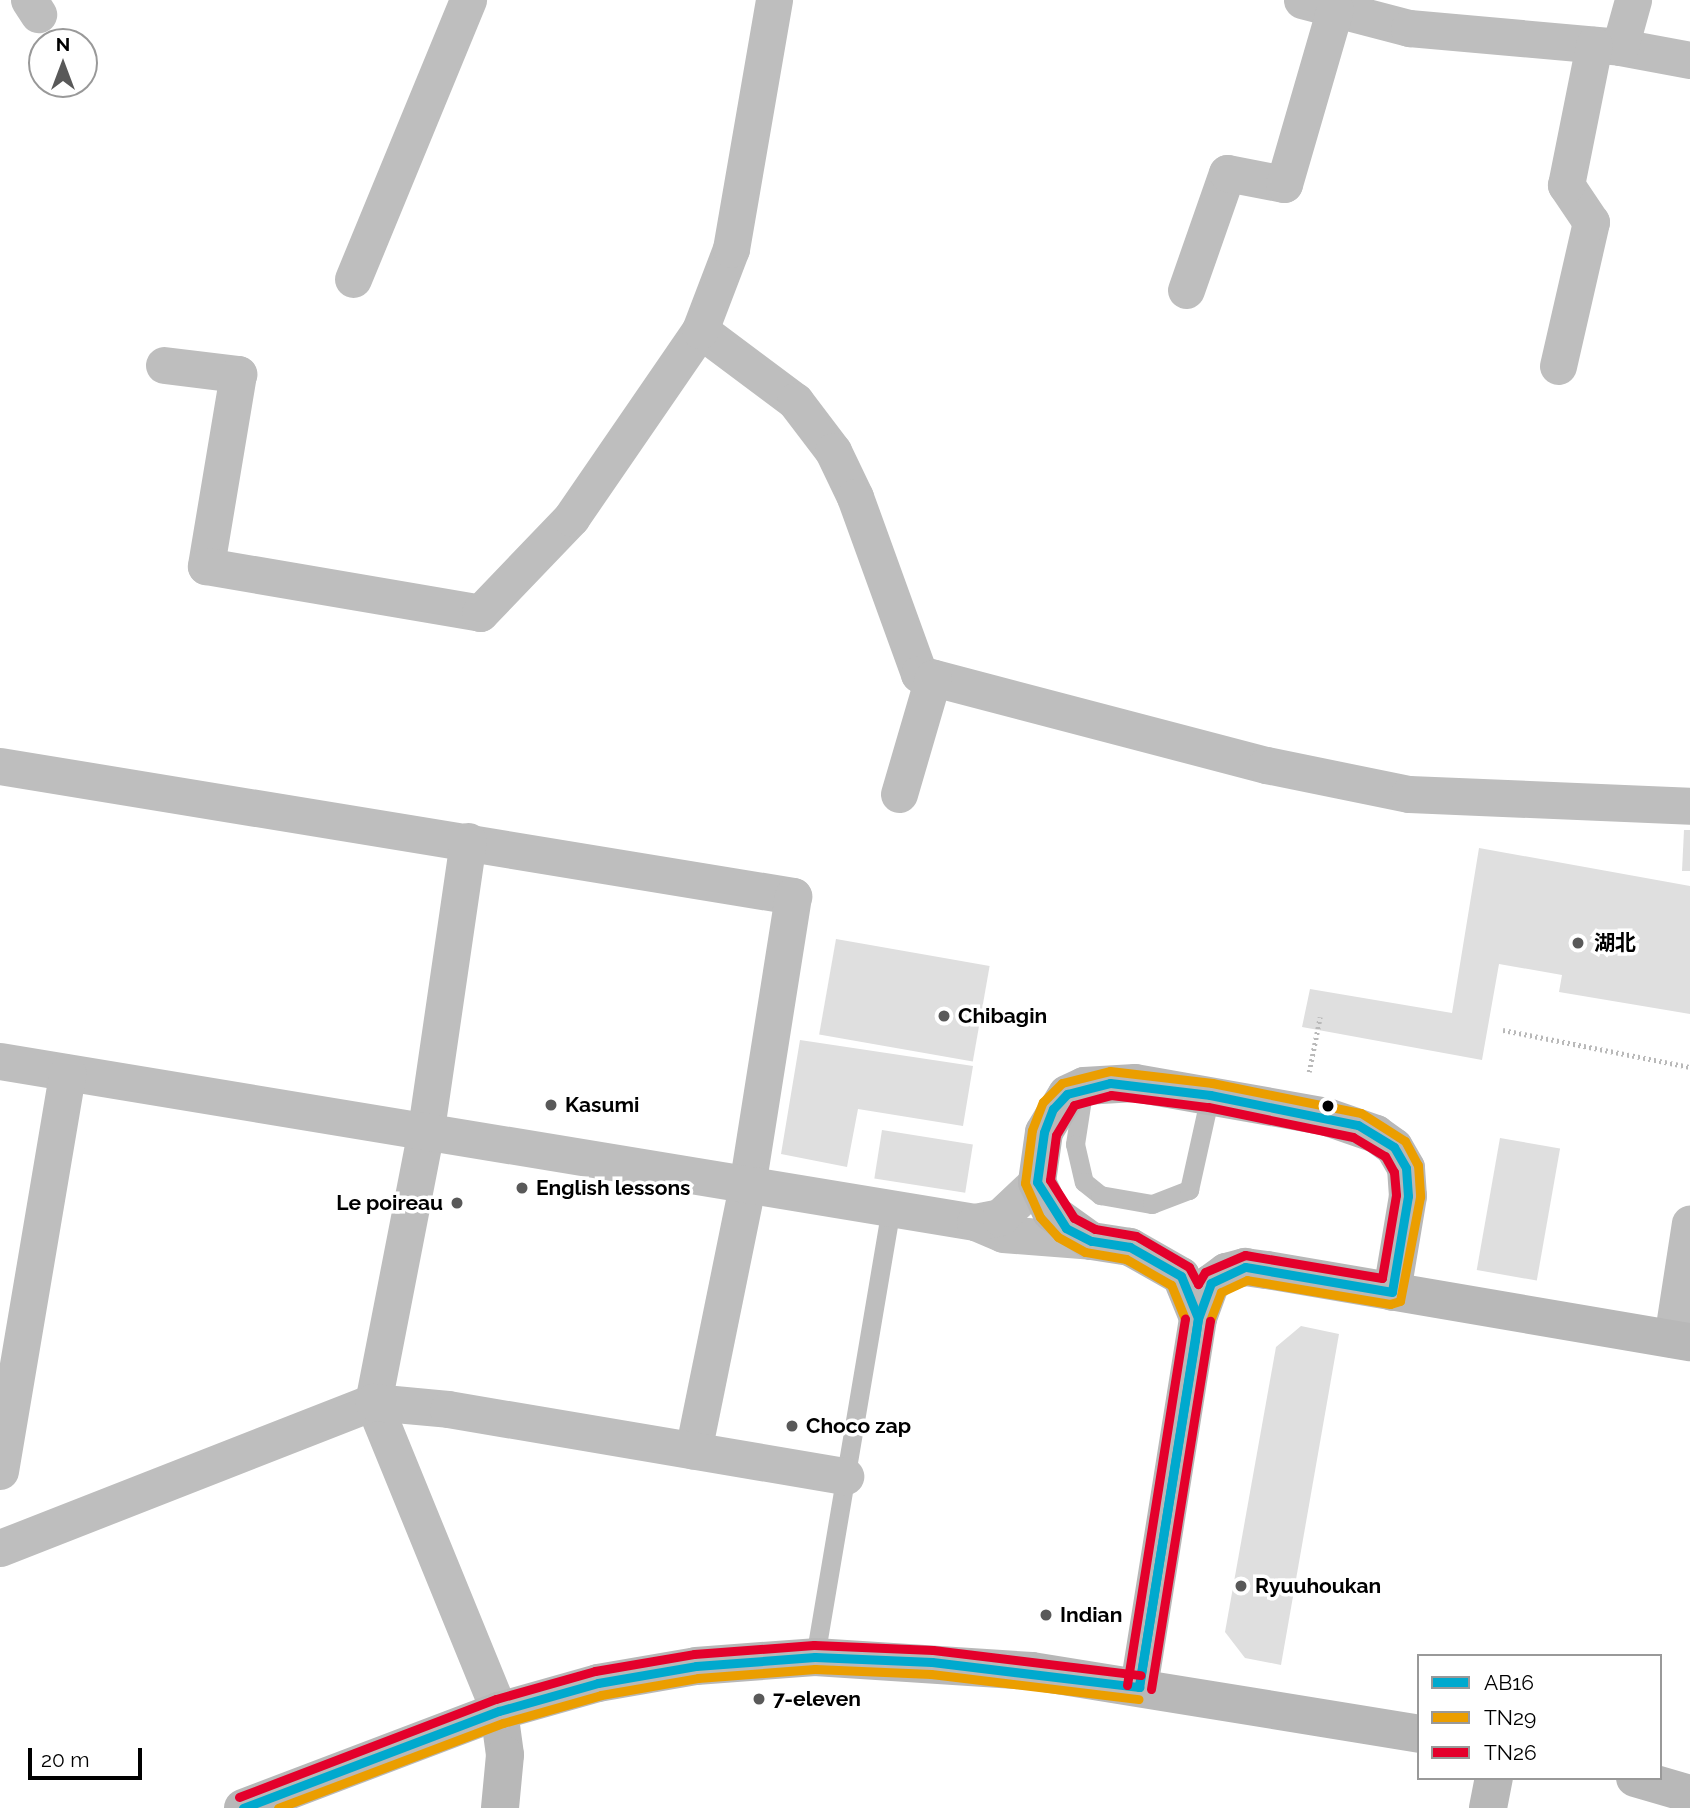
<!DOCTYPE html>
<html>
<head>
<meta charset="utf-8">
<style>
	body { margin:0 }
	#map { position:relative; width:1690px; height:1808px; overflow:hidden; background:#fff; font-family:Raleway,"Noto Sans JP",sans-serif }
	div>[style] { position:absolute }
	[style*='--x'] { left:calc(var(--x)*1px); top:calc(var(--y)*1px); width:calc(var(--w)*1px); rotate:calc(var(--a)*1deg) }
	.building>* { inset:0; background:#dfdfdf; transform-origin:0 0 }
	.path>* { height:4.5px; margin-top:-2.25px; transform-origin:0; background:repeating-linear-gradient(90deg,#b9b9b9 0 2px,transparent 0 5.5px) }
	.lane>* { height:19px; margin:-9.5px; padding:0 9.5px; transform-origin:9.5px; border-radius:9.5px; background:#bebebe }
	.street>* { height:37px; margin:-18.5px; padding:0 18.5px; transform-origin:18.5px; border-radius:18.5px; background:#bebebe }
	.secondary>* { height:38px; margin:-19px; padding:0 19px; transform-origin:19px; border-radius:19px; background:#b8b8b8 }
	.bus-1>* { height:9px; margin:-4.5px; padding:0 4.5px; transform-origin:4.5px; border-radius:4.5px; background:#00a9ce }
	.bus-2>* { height:9px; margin:-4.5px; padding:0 4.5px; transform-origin:4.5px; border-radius:4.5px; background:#eb9e00 }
	.bus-3>* { height:9px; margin:-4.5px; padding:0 4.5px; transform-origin:4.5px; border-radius:4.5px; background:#e4002b }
	.dots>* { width:19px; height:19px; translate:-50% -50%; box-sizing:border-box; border:4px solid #fff; border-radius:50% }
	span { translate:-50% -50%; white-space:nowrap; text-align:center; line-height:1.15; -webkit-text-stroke:7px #fff; paint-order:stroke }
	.poi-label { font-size:21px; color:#000; font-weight:700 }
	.left { translate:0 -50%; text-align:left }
	.right { translate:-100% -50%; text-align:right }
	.legend { position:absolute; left:1417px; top:1654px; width:245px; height:126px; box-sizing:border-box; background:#fff; border:2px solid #999; margin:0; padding:9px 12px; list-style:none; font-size:21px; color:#000 }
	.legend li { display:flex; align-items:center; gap:14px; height:35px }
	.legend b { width:35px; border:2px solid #999 }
	.north { position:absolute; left:28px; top:28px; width:70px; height:70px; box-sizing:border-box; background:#fff; border:2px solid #999; border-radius:50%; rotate:0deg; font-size:19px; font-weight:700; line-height:28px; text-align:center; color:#000 }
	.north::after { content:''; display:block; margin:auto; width:24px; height:32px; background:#595959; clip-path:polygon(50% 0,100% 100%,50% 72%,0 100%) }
	.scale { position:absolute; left:28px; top:1748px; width:114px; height:32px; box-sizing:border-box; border:4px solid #000; border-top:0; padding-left:9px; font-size:21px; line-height:24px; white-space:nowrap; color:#000; -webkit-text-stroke:5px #fff; paint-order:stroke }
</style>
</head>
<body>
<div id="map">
	<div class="building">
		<div style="clip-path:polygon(1684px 830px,1690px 830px,1690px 871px,1682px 871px)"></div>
		<div style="clip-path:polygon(1479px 848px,1690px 886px,1690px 1014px,1559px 992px,1562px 975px,1499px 964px,1482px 1060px,1302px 1027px,1310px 989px,1452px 1013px)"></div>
		<div style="left:836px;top:939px;width:156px;height:97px;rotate:10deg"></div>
		<div style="clip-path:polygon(800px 1040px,973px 1066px,963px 1126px,858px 1109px,847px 1167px,781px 1154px)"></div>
		<div style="left:882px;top:1130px;width:92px;height:49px;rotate:9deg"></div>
		<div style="left:1500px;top:1138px;width:61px;height:134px;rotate:10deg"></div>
		<div style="clip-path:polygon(1301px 1326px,1339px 1334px,1281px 1665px,1245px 1658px,1225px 1632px,1276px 1347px)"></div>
	</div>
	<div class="path">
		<div style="--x:1503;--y:1030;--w:191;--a:11.2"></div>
		<div style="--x:1309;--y:1072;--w:56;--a:-78.7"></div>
	</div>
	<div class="lane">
		<div style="--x:1084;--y:1086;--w:59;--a:98.8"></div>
		<div style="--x:1075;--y:1144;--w:39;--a:77"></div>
		<div style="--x:1084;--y:1182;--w:21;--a:39"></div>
		<div style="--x:1100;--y:1195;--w:53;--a:9.8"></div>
		<div style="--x:1152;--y:1204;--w:40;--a:-21"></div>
		<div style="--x:1189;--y:1190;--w:97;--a:-77.5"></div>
		<div style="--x:815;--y:1657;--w:455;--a:-80.4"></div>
	</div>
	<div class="street">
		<div style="--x:29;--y:0;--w:17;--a:57"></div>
		<div style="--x:1302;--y:0;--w:111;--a:14.7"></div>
		<div style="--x:1409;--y:28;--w:212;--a:5.1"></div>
		<div style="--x:1620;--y:47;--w:71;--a:10.5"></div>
		<div style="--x:1620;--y:47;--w:49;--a:-74.5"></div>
		<div style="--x:353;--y:279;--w:302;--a:-67.6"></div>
		<div style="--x:1186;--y:290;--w:124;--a:-70.7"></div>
		<div style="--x:1227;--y:173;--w:58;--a:10.9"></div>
		<div style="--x:1284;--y:184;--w:183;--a:-73.8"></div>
		<div style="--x:700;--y:330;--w:119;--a:36.8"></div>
		<div style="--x:795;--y:401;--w:63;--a:52.8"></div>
		<div style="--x:833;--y:451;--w:51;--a:64.4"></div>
		<div style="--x:855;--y:497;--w:188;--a:70.1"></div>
		<div style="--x:919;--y:674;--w:359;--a:14.7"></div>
		<div style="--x:1266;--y:765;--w:146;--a:11.5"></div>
		<div style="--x:1409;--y:794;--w:281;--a:2.4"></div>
		<div style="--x:164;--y:365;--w:75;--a:6.9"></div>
		<div style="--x:238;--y:374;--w:195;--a:99.5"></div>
		<div style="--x:206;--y:566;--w:278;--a:9.7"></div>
		<div style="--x:480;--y:613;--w:132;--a:-46.2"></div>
		<div style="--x:571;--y:518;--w:228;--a:-55.5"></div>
		<div style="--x:700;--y:330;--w:87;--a:-69.1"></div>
		<div style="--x:731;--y:249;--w:253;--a:-80.2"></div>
		<div style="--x:1558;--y:366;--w:148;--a:-77.1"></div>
		<div style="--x:1591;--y:222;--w:45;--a:-124"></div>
		<div style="--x:1566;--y:185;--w:143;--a:-78.7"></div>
		<div style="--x:0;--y:766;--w:804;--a:9.31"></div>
		<div style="--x:793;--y:896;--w:294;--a:99"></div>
		<div style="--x:747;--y:1186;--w:270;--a:101.5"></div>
		<div style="--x:899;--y:794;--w:121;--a:-73.7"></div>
		<div style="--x:468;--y:841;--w:292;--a:98.3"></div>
		<div style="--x:426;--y:1130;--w:277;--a:101"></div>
		<div style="--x:373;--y:1402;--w:334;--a:67.8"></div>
		<div style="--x:0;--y:1061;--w:988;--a:9.38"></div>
		<div style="--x:975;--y:1222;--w:30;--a:23"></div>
		<div style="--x:1003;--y:1234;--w:88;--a:4.5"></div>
		<div style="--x:975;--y:1222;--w:25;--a:-11"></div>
		<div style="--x:1000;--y:1217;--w:51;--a:-43.4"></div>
		<div style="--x:1672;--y:1339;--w:117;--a:-81.2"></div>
		<div style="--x:0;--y:1471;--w:404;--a:-80.4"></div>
		<div style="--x:0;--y:1548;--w:401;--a:-21.4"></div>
		<div style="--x:373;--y:1402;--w:75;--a:5.3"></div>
		<div style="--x:448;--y:1409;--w:403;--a:9.6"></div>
	</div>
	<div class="secondary">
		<div style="--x:1198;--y:1318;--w:45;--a:-112"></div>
		<div style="--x:1181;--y:1276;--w:59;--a:-150.4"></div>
		<div style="--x:1130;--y:1247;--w:39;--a:-171"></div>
		<div style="--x:1091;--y:1241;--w:49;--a:-144.1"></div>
		<div style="--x:1051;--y:1212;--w:33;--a:-115"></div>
		<div style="--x:1037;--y:1182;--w:50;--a:-82"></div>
		<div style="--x:1044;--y:1132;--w:44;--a:-58.8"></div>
		<div style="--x:1067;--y:1094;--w:19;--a:-25"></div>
		<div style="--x:1084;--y:1086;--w:51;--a:-3.4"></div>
		<div style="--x:1135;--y:1083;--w:195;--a:10"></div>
		<div style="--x:1327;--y:1117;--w:52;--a:19.1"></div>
		<div style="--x:1376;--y:1134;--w:22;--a:36"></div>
		<div style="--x:1394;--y:1147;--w:24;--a:60"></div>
		<div style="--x:1406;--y:1168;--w:28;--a:86"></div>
		<div style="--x:1408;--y:1196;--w:97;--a:99.5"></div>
		<div style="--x:1139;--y:1687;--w:374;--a:-80.9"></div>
		<div style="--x:1198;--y:1318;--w:37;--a:-70"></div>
		<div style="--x:1211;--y:1283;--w:19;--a:-36"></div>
		<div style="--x:1226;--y:1272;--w:20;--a:-15"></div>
		<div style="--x:1245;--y:1267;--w:22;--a:8"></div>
		<div style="--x:1267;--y:1270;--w:429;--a:9.7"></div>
		<div style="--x:499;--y:1711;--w:44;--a:82.2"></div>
		<div style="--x:505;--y:1755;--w:53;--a:95.4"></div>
		<div style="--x:1635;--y:1778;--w:57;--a:16.2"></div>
		<div style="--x:243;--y:1808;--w:274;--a:-20.8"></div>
		<div style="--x:499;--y:1711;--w:103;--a:-15.8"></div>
		<div style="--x:598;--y:1683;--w:99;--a:-9.8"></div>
		<div style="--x:696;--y:1666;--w:119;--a:-4.3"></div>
		<div style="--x:815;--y:1657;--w:217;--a:3.7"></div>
		<div style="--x:1032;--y:1671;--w:392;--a:9.2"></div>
		<div style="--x:1488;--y:1808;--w:31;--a:-79"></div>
	</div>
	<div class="bus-1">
		<div style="--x:1110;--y:1083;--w:101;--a:6.8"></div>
		<div style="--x:1210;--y:1095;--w:151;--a:11.5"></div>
		<div style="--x:1358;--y:1125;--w:42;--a:31.4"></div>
		<div style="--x:1394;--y:1147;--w:24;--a:60"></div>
		<div style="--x:1406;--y:1168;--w:28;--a:86"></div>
		<div style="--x:1408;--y:1196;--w:97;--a:99.5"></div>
		<div style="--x:1392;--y:1292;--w:149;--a:-170.3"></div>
		<div style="--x:1245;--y:1267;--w:38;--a:155"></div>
		<div style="--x:1211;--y:1283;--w:37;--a:110"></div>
		<div style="--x:1198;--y:1318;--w:45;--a:-112"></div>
		<div style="--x:1181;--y:1276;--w:59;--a:-150.4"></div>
		<div style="--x:1130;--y:1247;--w:39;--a:-171"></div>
		<div style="--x:1091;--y:1241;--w:28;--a:-153"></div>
		<div style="--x:1066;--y:1228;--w:54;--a:-122.2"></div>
		<div style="--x:1037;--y:1182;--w:50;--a:-82"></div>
		<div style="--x:1044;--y:1132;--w:25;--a:-69"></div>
		<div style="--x:1053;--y:1109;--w:21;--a:-47"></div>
		<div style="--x:1067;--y:1094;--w:44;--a:-14.3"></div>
		<div style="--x:1198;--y:1318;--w:22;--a:98"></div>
		<div style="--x:1195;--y:1340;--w:351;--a:99.2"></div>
		<div style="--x:1139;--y:1687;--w:374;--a:-80.9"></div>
		<div style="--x:243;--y:1808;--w:274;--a:-20.8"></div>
		<div style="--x:499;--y:1711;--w:103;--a:-15.8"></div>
		<div style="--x:598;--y:1683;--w:99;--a:-9.8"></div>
		<div style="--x:696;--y:1666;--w:119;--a:-4.3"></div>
		<div style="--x:815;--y:1657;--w:117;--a:2.4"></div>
		<div style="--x:932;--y:1662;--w:209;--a:6.9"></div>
	</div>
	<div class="bus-2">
		<div style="--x:1185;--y:1319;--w:37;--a:-112"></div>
		<div style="--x:1171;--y:1285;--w:52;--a:-150"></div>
		<div style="--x:1126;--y:1259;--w:42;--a:-170.3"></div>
		<div style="--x:1085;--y:1252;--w:31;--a:-151"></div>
		<div style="--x:1058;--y:1237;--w:27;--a:-132"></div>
		<div style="--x:1040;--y:1217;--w:37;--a:-114"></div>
		<div style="--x:1025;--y:1183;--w:53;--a:-82.5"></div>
		<div style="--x:1032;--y:1130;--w:30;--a:-69"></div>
		<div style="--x:1043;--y:1102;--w:27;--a:-45"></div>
		<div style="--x:1062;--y:1083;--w:49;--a:-14"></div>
		<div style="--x:1110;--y:1071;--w:103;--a:6.7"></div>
		<div style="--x:1212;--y:1083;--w:152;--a:11.4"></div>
		<div style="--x:1361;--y:1113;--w:52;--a:32.5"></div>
		<div style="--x:1405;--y:1141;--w:27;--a:62"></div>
		<div style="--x:1418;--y:1165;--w:32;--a:86"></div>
		<div style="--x:1420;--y:1197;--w:106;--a:100.9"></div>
		<div style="--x:1400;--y:1301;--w:10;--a:163"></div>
		<div style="--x:1390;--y:1304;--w:145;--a:-170.5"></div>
		<div style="--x:1247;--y:1280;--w:29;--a:155"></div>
		<div style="--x:1221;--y:1292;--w:31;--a:111"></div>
		<div style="--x:278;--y:1808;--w:241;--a:-20.7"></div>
		<div style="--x:503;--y:1723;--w:102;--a:-15.9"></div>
		<div style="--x:601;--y:1695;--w:98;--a:-9.9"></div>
		<div style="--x:698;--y:1678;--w:117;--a:-4.4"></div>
		<div style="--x:815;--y:1669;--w:116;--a:2.5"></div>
		<div style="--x:931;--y:1674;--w:209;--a:6.9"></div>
	</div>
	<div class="bus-3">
		<div style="--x:1111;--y:1095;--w:98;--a:7.1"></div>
		<div style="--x:1208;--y:1107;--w:148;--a:11.7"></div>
		<div style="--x:1353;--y:1137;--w:37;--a:31"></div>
		<div style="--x:1385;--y:1156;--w:18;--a:61"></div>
		<div style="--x:1394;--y:1172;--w:23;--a:85"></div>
		<div style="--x:1396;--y:1195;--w:84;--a:99.6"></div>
		<div style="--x:1382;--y:1278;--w:139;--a:-170.5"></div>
		<div style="--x:1245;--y:1255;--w:43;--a:157"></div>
		<div style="--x:1205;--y:1272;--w:14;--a:120"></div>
		<div style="--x:1198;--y:1284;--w:19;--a:-118"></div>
		<div style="--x:1189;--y:1267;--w:61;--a:-149.7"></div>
		<div style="--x:1136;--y:1236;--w:42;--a:-170.3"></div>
		<div style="--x:1095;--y:1229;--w:24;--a:-152"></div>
		<div style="--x:1074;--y:1218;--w:45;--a:-122.3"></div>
		<div style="--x:1050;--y:1180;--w:45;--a:-82.4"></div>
		<div style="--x:1056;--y:1135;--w:35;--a:-59"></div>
		<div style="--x:1074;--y:1105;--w:38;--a:-15"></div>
		<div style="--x:1127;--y:1685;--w:371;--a:-81"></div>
		<div style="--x:1151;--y:1689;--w:373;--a:-80.9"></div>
		<div style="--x:239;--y:1797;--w:275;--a:-20.9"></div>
		<div style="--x:496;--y:1699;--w:103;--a:-15.8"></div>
		<div style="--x:595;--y:1671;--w:100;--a:-9.7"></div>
		<div style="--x:694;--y:1654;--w:120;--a:-4.3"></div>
		<div style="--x:814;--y:1645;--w:119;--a:2.4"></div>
		<div style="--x:933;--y:1650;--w:209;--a:6.9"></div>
	</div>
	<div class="dots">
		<div style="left:1578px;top:943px;background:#595959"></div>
		<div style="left:944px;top:1016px;background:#595959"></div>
		<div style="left:551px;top:1105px;background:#595959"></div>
		<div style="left:1328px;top:1106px;background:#000"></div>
		<div style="left:522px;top:1188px;background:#595959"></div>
		<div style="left:457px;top:1203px;background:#595959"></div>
		<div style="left:792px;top:1426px;background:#595959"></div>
		<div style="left:1241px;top:1586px;background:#595959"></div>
		<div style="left:1046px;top:1615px;background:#595959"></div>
		<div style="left:759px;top:1699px;background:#595959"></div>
	</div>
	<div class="poi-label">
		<span class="left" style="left:1594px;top:943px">湖北</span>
		<span class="left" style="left:958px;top:1016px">Chibagin</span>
		<span class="left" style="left:565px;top:1105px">Kasumi</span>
		<span class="left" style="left:536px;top:1188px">English lessons</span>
		<span class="right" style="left:443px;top:1203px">Le poireau</span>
		<span class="left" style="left:806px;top:1426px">Choco zap</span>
		<span class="left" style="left:1255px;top:1586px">Ryuuhoukan</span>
		<span class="left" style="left:1060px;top:1615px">Indian</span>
		<span class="left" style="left:773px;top:1699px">7-eleven</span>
	</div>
	<ul class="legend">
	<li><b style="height:9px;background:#00a9ce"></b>AB16</li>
	<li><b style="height:9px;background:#eb9e00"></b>TN29</li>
	<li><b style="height:9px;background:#e4002b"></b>TN26</li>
	</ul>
	<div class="north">N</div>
	<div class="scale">20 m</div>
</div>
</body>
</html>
